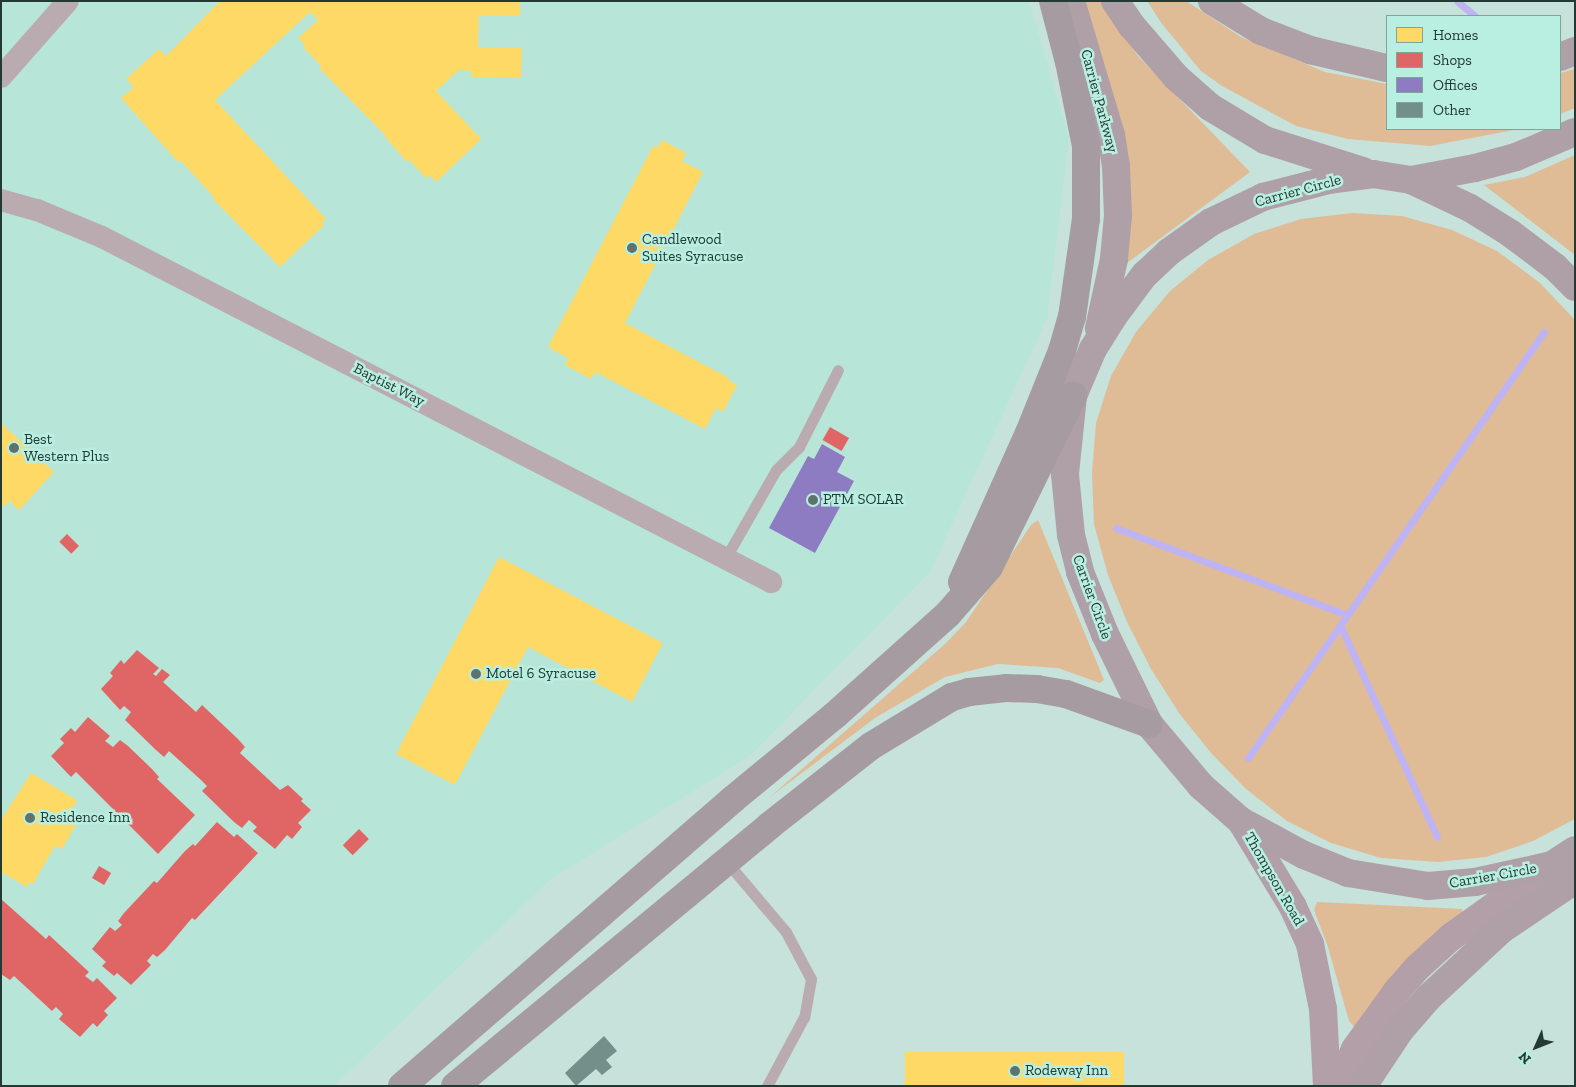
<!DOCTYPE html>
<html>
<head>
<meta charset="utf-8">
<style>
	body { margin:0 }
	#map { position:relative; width:1576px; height:1087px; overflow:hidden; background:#c6e2da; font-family:"Zilla Slab",serif }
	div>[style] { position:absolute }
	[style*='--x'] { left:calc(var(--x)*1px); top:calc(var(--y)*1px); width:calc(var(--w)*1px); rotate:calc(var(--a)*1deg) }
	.built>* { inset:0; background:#b7e6d9 }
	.green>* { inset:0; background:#dfbc96 }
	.homes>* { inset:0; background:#ffd966; transform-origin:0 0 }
	.shops>* { inset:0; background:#e06666; transform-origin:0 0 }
	.offices>* { inset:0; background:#8e7cc3 }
	.stream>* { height:7px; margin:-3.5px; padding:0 3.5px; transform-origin:3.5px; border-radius:3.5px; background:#beb4f4 }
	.building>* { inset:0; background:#729089 }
	.lane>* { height:11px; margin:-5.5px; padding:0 5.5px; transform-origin:5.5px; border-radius:5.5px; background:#baabb1 }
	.street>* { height:22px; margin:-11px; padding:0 11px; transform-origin:11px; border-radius:11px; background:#baabb1 }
	.secondary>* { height:28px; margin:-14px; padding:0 14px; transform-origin:14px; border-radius:14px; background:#b29fa7 }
	.primary>* { height:28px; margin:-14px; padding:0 14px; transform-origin:14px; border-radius:14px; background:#afa0a7 }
	.highway>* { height:28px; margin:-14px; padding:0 14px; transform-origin:14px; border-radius:14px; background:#a79ba2 }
	.dots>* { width:14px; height:14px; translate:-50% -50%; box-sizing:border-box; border:2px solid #b9efe0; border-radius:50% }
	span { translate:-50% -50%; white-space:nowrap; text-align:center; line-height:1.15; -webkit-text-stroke:5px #b9efe0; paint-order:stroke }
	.street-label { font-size:15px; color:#233933 }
	.poi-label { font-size:15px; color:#233933 }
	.left { translate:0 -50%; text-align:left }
	.frame { position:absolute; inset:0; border:2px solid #233933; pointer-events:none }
	.legend { position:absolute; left:1386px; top:15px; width:175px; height:115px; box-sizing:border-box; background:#b9efe0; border:1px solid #7da69b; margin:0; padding:6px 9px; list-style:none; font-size:15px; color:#233933 }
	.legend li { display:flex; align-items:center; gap:10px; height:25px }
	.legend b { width:25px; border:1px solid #7da69b }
	.north { position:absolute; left:1511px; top:1022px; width:50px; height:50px; -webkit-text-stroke:4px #b9efe0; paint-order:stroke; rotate:226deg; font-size:14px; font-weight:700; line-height:20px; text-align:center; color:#233933 }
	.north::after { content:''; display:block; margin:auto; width:18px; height:22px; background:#233933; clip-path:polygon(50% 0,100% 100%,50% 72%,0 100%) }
</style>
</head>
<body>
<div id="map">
	<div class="built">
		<div style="clip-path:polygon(1px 1px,1029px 1px,1069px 139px,1047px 318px,930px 572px,750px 756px,551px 879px,334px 1086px,1px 1086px)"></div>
	</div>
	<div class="green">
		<div style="clip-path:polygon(1078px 1px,1102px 1px,1138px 56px,1250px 172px,1123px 266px)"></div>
		<div style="clip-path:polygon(1147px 1px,1186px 1px,1241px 37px,1325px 72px,1387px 84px,1387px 129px,1519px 129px,1430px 146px,1348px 139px,1296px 126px,1222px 86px,1201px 71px,1162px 24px)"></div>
		<div style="clip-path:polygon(1575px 69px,1575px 108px,1560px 114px,1560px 73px)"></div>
		<div style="clip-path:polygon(1575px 155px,1575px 255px,1484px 185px,1525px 177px)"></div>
		<div style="clip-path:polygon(1352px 213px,1402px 216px,1452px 230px,1497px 251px,1540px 283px,1575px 320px,1575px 819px,1533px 841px,1486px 857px,1438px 862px,1381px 858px,1331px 843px,1287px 821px,1246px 789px,1211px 753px,1179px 713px,1151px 669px,1127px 622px,1108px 575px,1094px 524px,1092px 473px,1096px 423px,1111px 376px,1136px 332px,1170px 291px,1208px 260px,1254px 234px,1301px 219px)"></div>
		<div style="clip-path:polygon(1038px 520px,1104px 680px,1100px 683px,1058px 668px,998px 664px,945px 677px,875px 718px,770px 797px,945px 644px,966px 622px,1031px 525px)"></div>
		<div style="clip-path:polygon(1317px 902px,1462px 909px,1463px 919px,1362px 1022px,1354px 1027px,1349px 1021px,1328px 947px,1314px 910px)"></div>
	</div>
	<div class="homes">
		<div style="clip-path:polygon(220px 1px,520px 1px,520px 16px,479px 15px,478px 47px,522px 48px,521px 78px,471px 77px,472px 71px,459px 70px,436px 91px,481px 139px,436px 182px,430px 175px,427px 179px,409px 160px,407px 162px,385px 137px,386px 136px,319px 68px,321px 66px,303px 47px,305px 45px,298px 38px,318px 20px,310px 12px,215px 100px,326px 219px,322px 223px,324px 225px,280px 267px,212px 198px,214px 197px,180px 160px,178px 162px,121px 98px,134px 87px,126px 79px,159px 49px,166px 56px)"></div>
		<div style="clip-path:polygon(662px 140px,686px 153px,682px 161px,703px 172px,625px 323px,729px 378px,728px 380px,737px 385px,723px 412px,716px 408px,705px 429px,595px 372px,591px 379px,565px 365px,568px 358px,548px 347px,653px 146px,657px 148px)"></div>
		<div style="clip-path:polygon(1px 423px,54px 472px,19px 510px,9px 501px,3px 507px,1px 506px)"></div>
		<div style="clip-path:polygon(499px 557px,663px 643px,632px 702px,528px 647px,455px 785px,396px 754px)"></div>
		<div style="clip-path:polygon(31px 773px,77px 800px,66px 819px,76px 825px,62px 849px,55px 846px,33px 884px,30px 882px,27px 887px,1px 872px,1px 820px)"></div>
		<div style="left:1124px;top:1052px;width:34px;height:219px;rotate:90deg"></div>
	</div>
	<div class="shops">
		<div style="left:830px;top:427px;width:22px;height:15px;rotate:30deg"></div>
		<div style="left:67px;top:534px;width:17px;height:11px;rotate:45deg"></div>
		<div style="clip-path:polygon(137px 650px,159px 668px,153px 674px,156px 676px,162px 669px,170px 675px,163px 682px,196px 712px,202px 705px,238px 739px,245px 747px,240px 753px,280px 790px,288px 785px,303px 799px,301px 801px,311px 810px,298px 823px,302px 827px,292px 839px,287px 835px,275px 849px,253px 831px,257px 827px,249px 820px,242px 828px,234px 822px,202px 791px,207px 786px,201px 780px,169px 751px,164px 757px,156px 750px,125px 720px,131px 712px,124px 706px,120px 710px,101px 689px,113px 676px,110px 673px,121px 660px,124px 664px)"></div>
		<div style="clip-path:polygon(88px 717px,110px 736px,105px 741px,113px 747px,120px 740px,128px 746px,152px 769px,159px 777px,157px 779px,195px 815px,158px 854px,76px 772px,71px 777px,51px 756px,64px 743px,60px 739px,71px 728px,75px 732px)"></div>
		<div style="clip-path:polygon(217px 822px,234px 837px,237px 834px,258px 853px,195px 920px,192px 918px,165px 950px,157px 957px,153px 954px,147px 961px,151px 965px,131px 985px,117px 973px,114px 976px,102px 966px,106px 962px,92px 949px,110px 927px,115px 931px,122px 925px,118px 921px,124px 913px,154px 881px,157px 883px,185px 851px,193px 844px,195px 846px)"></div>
		<div style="left:359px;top:829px;width:14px;height:23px;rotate:45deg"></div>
		<div style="left:99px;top:866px;width:14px;height:14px;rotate:30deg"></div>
		<div style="clip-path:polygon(1px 899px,46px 939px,49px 935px,89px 972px,85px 976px,93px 982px,97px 978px,117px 998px,104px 1011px,108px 1015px,97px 1027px,93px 1023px,80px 1037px,59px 1019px,63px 1014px,56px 1007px,52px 1011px,14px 976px,10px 980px,1px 974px)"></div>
	</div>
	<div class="offices">
		<div style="clip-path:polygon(822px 444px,845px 457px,837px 472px,854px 481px,815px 553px,769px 528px,808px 456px,814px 459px)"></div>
	</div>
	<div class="stream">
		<div style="--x:1457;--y:1;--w:23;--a:40"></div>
		<div style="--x:1116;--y:528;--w:247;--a:20.6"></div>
		<div style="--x:1340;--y:625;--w:233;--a:65.4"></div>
		<div style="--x:1248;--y:758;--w:519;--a:-55.21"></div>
	</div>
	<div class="building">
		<div style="clip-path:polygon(604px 1036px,617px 1051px,606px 1060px,612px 1067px,602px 1075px,596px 1069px,576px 1086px,565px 1073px)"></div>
	</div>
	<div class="lane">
		<div style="--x:725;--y:559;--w:103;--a:-60.2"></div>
		<div style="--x:776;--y:470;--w:33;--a:-45"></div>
		<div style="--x:799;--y:447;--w:86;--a:-63.1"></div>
		<div style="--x:726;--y:861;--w:93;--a:49.8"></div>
		<div style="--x:786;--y:932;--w:53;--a:62"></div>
		<div style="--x:811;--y:979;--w:39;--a:100"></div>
		<div style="--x:804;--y:1017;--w:78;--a:118.2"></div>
	</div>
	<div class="street">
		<div style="--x:1;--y:77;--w:101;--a:-48.6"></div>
		<div style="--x:1;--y:200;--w:37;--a:16"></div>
		<div style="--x:37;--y:210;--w:70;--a:22.6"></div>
		<div style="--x:102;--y:237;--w:753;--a:27.28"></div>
	</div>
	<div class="secondary">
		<div style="--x:1241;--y:821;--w:100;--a:58.8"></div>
		<div style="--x:1293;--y:907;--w:41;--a:65.3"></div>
		<div style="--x:1310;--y:944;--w:66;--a:78.7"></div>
		<div style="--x:1323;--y:1009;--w:77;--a:87"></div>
		<div style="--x:1339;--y:1086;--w:40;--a:-66.6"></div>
		<div style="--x:1355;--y:1049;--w:72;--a:-54.1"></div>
		<div style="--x:1397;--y:991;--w:30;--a:-49"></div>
		<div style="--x:1417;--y:968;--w:46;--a:-42.4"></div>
		<div style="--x:1451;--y:937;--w:124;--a:-35.5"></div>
	</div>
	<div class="primary">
		<div style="--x:1071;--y:1;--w:140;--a:73.4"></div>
		<div style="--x:1111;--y:135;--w:31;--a:81"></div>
		<div style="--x:1116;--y:166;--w:49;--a:87.7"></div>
		<div style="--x:1118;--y:215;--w:44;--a:95.2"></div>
		<div style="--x:1114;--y:259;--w:71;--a:102.3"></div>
		<div style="--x:1115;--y:1;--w:30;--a:56"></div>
		<div style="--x:1132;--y:26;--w:67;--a:49.2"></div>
		<div style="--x:1176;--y:77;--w:45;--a:41.4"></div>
		<div style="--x:1210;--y:107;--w:64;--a:31"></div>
		<div style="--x:1265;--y:140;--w:103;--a:17.6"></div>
		<div style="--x:1212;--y:1;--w:57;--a:31.5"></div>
		<div style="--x:1261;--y:31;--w:53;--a:21.2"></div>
		<div style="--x:1310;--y:50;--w:79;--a:13.2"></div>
		<div style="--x:1560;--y:57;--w:16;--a:-22"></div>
		<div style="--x:1411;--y:180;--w:65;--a:-10.6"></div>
		<div style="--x:1475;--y:168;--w:42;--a:-15"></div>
		<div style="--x:1516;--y:157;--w:64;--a:-23"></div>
		<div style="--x:1575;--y:287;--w:28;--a:-135"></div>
		<div style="--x:1555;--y:267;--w:56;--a:-142.9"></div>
		<div style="--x:1510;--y:233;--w:47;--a:-148"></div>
		<div style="--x:1470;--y:208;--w:65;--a:-154.6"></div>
		<div style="--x:1411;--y:180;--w:37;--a:-171"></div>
		<div style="--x:1374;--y:174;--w:45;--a:172.4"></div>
		<div style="--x:1329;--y:180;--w:68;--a:165.6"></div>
		<div style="--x:1263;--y:197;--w:58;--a:154.3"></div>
		<div style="--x:1211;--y:222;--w:52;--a:144.5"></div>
		<div style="--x:1169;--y:252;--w:33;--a:137"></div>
		<div style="--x:1145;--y:274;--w:54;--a:126.7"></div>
		<div style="--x:1113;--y:317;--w:38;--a:122"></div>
		<div style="--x:1093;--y:349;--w:51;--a:113.1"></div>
		<div style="--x:1073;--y:396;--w:78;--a:95.9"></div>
		<div style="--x:1065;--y:474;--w:61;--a:84.4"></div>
		<div style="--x:1071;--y:535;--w:38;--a:76"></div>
		<div style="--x:1080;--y:572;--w:67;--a:68"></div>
		<div style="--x:1105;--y:634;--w:100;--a:63.9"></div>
		<div style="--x:1149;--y:724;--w:81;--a:50"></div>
		<div style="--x:1201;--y:786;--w:53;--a:41.2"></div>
		<div style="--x:1241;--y:821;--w:72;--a:28.4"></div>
		<div style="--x:1304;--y:855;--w:48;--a:22.2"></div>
		<div style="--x:1348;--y:873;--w:81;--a:9.2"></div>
		<div style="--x:1428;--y:886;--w:47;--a:-4.9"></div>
		<div style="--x:1475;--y:882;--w:79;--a:-12.4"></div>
		<div style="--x:1552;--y:865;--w:27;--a:-33"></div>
		<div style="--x:1363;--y:1086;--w:69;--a:-56.3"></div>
		<div style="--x:1401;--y:1029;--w:43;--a:-48.8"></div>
		<div style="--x:1429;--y:997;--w:98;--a:-42.9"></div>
		<div style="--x:1501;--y:930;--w:89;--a:-34"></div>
	</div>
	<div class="highway">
		<div style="--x:962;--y:582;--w:163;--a:-65.8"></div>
		<div style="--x:1029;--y:433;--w:88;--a:-68.1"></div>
		<div style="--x:1062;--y:351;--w:35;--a:-74"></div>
		<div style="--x:1072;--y:317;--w:99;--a:-81.9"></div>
		<div style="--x:1086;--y:219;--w:73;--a:-90"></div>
		<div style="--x:1086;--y:146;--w:86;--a:-101.4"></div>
		<div style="--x:1069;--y:62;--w:63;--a:-104.7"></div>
		<div style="--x:402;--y:1086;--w:437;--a:-40.9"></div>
		<div style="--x:732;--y:800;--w:132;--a:-39.5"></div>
		<div style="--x:834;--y:716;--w:153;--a:-41.8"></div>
		<div style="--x:948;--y:614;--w:62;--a:-48.9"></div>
		<div style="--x:989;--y:567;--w:191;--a:-63.8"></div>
		<div style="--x:455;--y:1086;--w:408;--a:-39.6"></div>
		<div style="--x:769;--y:826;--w:130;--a:-38.1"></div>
		<div style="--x:871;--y:746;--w:95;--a:-31.2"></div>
		<div style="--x:952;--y:697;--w:18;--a:-16"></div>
		<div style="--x:969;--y:692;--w:37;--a:-6"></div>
		<div style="--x:1006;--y:688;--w:31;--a:2"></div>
		<div style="--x:1037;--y:689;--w:29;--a:10"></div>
		<div style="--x:1066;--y:694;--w:88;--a:19.9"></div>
	</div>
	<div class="dots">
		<div style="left:632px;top:248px;background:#5c746d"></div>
		<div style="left:14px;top:448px;background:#5c746d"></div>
		<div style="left:813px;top:500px;background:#5c746d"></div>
		<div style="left:476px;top:674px;background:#5c746d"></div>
		<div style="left:30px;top:818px;background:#5c746d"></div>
		<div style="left:1015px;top:1071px;background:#5c746d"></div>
	</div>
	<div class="street-label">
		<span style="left:1099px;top:101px;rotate:75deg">Carrier Parkway</span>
		<span style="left:1298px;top:191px;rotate:-15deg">Carrier Circle</span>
		<span style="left:389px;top:385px;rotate:27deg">Baptist Way</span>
		<span style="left:1092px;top:597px;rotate:70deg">Carrier Circle</span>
		<span style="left:1493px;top:876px;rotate:-10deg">Carrier Circle</span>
		<span style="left:1274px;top:879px;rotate:60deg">Thompson Road</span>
	</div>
	<div class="poi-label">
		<span class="left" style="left:642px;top:248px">Candlewood<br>Suites Syracuse</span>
		<span class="left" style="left:24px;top:448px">Best<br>Western Plus</span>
		<span class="left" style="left:823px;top:500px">PTM SOLAR</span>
		<span class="left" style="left:486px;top:674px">Motel 6 Syracuse</span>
		<span class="left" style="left:40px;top:818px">Residence Inn</span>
		<span class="left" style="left:1025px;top:1071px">Rodeway Inn</span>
	</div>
	<div class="frame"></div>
	<ul class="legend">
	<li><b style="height:14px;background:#ffd966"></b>Homes</li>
	<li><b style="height:14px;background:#e06666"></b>Shops</li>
	<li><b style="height:14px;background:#8e7cc3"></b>Offices</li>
	<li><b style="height:14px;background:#729089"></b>Other</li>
	</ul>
	<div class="north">N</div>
</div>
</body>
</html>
